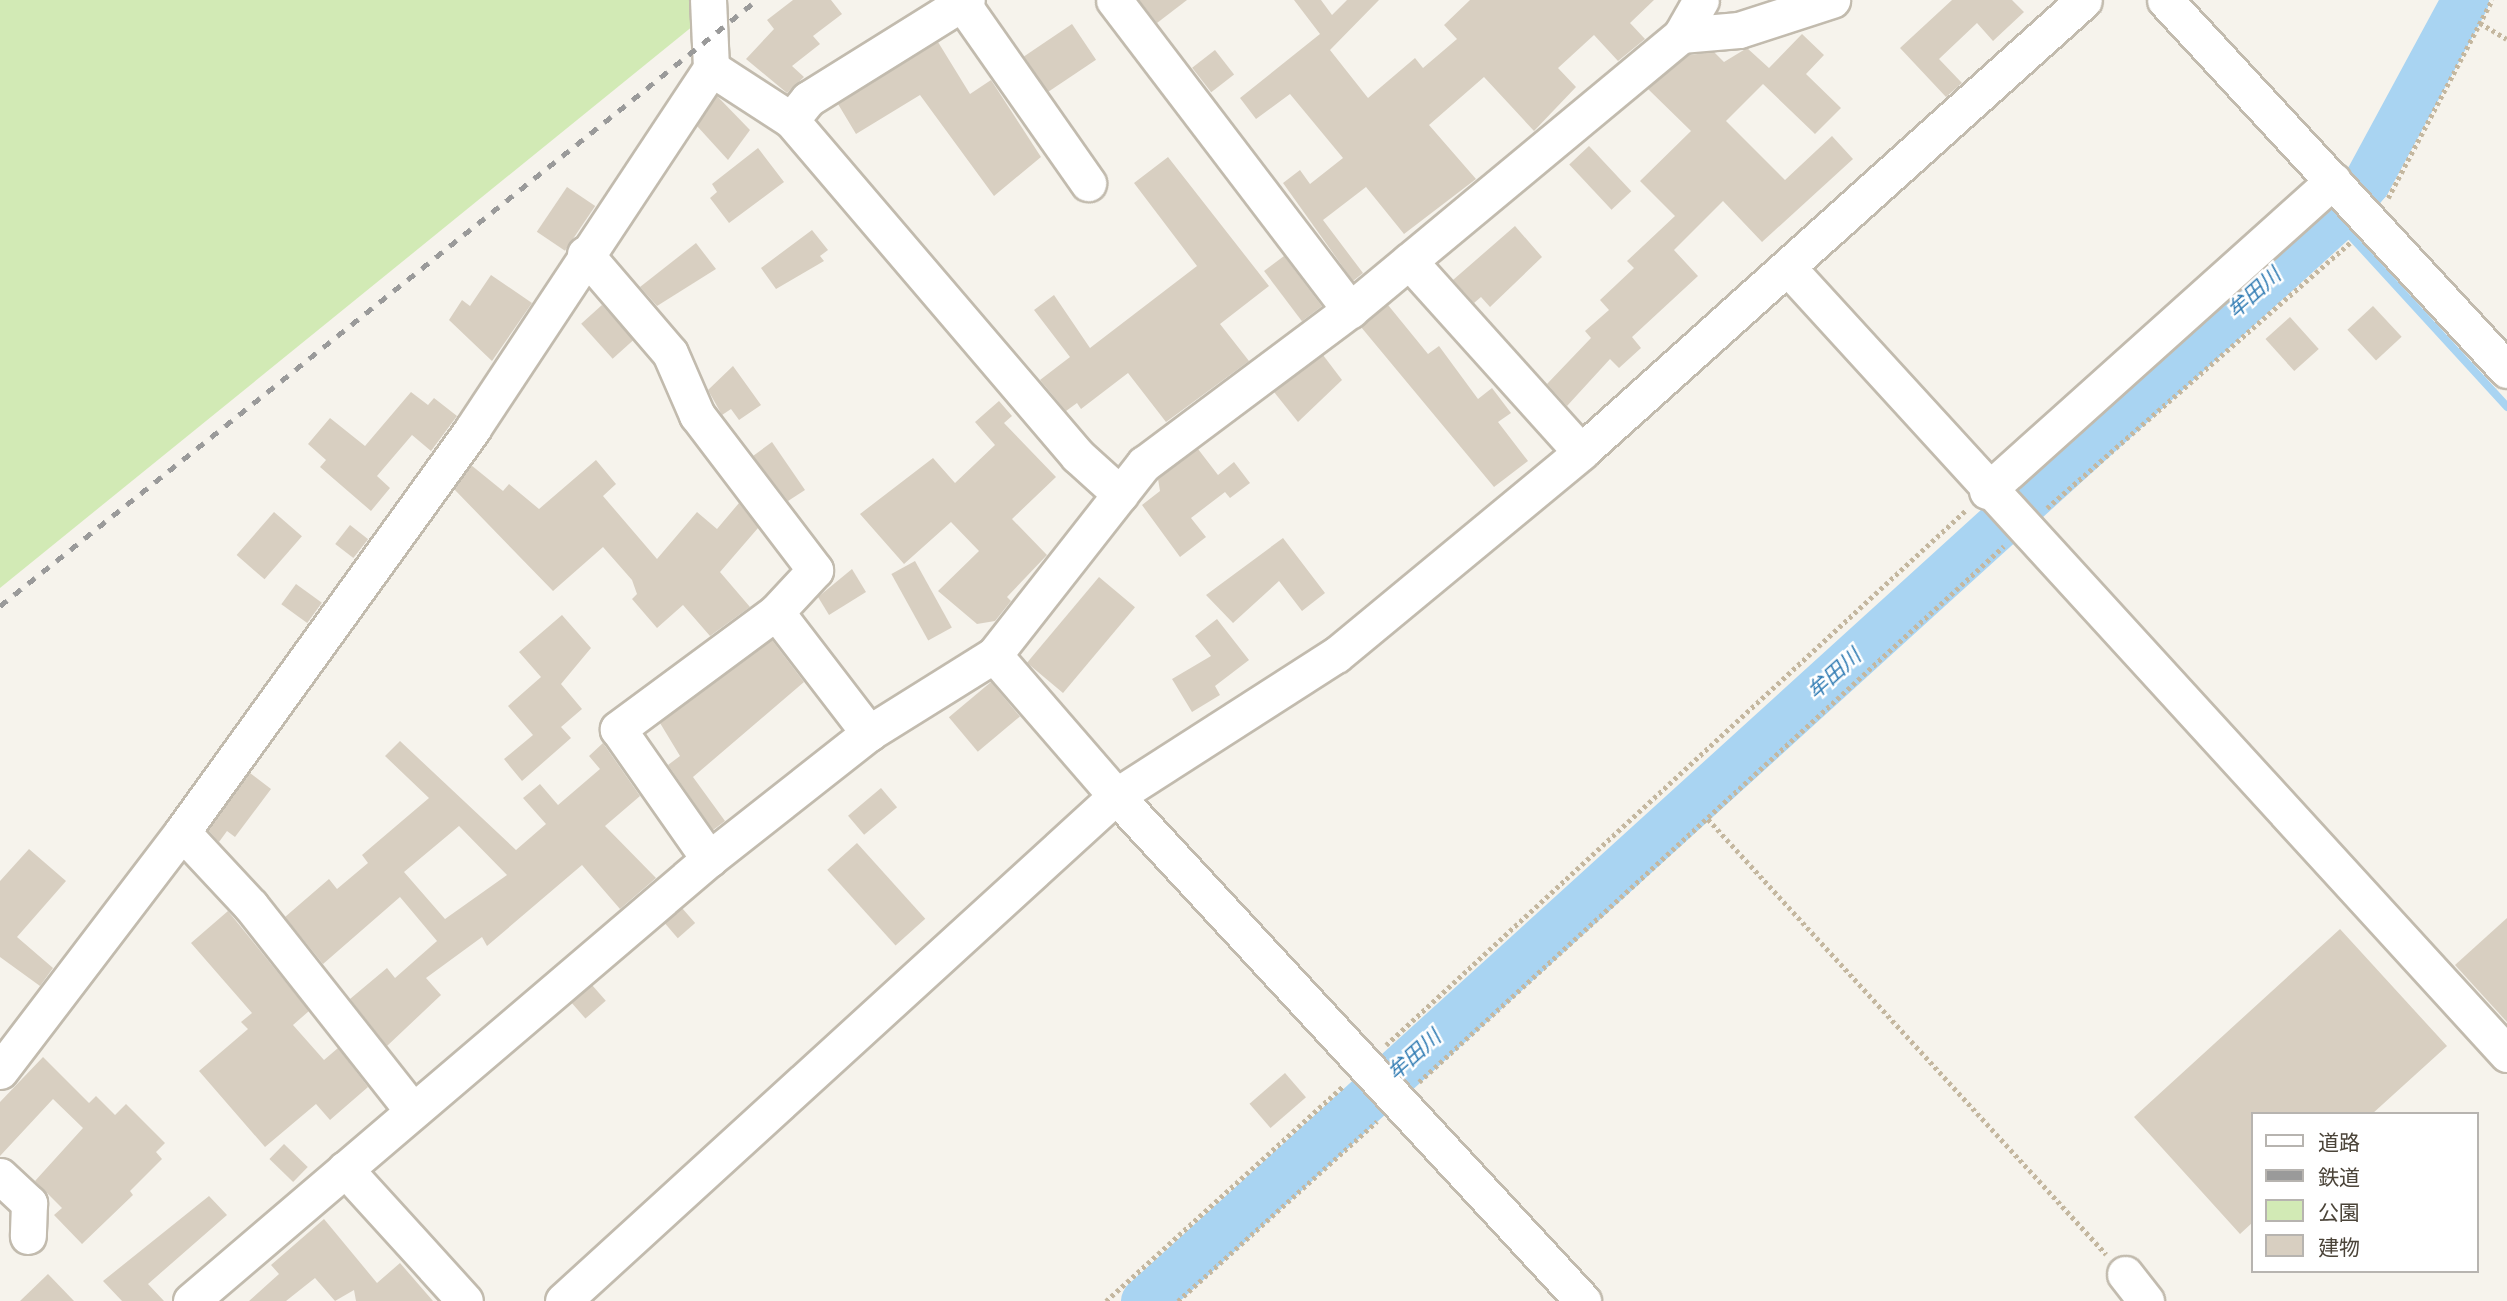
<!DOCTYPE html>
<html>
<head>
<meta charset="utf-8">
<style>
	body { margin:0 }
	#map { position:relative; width:2507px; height:1301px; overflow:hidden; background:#f6f3ec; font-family:Figtree,"Noto Sans JP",sans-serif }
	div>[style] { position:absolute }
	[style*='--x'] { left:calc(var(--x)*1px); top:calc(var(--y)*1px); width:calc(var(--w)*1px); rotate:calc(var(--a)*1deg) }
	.green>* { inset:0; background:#d2eab5 }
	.stream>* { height:8px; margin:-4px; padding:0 4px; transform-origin:4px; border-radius:4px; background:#a9d4f2 }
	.river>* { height:47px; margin:-23.5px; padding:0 23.5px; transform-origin:23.5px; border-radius:23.5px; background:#a9d4f2 }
	.building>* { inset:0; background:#d8cfc1; transform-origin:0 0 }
	.path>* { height:4.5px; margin-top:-2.25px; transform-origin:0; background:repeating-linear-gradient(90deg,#c4b79f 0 3.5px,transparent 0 7px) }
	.roads { filter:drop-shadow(2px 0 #c2bbae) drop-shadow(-2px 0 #c2bbae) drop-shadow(0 2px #c2bbae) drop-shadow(0 -2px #c2bbae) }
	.minor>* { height:35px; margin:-17.5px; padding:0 17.5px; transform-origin:17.5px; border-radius:17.5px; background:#fff }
	.rail>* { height:5px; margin-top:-2.5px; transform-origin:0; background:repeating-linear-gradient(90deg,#9a9a9a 0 9px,transparent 0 18px) }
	span { translate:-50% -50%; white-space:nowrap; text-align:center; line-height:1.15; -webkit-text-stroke:5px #fff; paint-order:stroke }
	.water-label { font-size:21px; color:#2e7ab2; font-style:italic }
	.legend { position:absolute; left:2251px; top:1112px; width:228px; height:161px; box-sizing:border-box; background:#fff; border:2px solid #b7b4b0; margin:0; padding:9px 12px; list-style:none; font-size:21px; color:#4b4439 }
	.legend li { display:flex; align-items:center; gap:14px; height:35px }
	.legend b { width:35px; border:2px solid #b7b4b0 }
</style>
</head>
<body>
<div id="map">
	<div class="green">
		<div style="clip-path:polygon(0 0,725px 0,0 588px)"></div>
	</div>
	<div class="stream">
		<div style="--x:2335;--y:219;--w:255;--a:47.5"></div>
	</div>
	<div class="river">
		<div style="--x:1144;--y:1301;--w:1609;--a:-42.25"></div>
		<div style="--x:2335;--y:219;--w:50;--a:-49.9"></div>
		<div style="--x:2367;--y:181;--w:206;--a:-61.6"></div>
	</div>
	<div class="building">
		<div style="clip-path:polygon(793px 0,831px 0,842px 14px,813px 36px,820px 44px,792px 66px,804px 77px,787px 93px,746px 59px,774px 29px,767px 20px)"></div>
		<div style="clip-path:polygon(1139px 0,1187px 0,1157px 23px)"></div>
		<div style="clip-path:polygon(1294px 0,1321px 0,1332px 15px,1347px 0,1379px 0,1330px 50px,1368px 98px,1415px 58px,1423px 68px,1457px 39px,1444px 25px,1470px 0,1654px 0,1630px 23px,1645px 39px,1618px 61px,1594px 35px,1558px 68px,1576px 87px,1534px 131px,1484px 77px,1429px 125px,1476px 179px,1404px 234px,1366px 187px,1323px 220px,1363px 273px,1353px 281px,1283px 183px,1300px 170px,1310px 184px,1343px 158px,1290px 94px,1256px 119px,1240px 98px,1320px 34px)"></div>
		<div style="clip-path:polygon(1952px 0,2012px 0,2024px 12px,1993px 41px,1977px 23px,1939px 59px,1962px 83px,1946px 97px,1900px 48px)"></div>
		<div style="left:1072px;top:24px;width:43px;height:58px;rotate:56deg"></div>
		<div style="clip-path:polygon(1802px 34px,1824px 55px,1806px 74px,1841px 108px,1815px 134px,1763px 84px,1726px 121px,1785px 180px,1832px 136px,1853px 159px,1762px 242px,1723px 201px,1674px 250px,1698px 276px,1632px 337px,1641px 348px,1619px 368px,1610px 359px,1567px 406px,1547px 384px,1591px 338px,1585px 331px,1609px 310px,1600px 300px,1634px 268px,1627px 261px,1675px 216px,1640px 181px,1691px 131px,1648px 89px,1689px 55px,1714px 52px,1724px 62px,1747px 48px,1769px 68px)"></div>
		<div style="clip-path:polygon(938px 42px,970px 94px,991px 80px,1041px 157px,994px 196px,920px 95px,856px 134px,838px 104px)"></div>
		<div style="left:1215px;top:50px;width:31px;height:29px;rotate:52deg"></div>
		<div style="clip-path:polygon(717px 96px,750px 130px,728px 160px,697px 126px)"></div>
		<div style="left:1589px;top:146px;width:62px;height:27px;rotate:47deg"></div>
		<div style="clip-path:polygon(758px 148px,784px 182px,729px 223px,710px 198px,717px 192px,712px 184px)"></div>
		<div style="clip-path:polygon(1168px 157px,1269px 286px,1220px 324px,1249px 361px,1166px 422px,1128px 373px,1081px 409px,1077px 403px,1066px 411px,1040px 380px,1070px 357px,1034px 310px,1054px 295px,1090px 348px,1197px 266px,1134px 183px)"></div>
		<div style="left:567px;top:187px;width:34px;height:54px;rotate:34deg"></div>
		<div style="clip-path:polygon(1515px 226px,1542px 257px,1490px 307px,1481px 297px,1474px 303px,1453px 280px)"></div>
		<div style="clip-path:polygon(812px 230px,828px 250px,820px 256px,824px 261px,776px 289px,761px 268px)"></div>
		<div style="clip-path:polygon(696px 243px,716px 269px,657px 306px,640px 287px)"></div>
		<div style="left:1284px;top:256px;width:63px;height:25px;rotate:53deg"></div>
		<div style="clip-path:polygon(491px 275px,532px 303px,492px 361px,449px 320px,462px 300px,470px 306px)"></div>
		<div style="left:602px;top:305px;width:47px;height:28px;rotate:48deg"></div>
		<div style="clip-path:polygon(1388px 305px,1428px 354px,1439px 346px,1478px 399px,1492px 388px,1511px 413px,1498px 422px,1528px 461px,1494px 487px,1361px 327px)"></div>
		<div style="left:2373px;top:306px;width:42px;height:35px;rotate:47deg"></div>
		<div style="left:2290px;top:317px;width:43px;height:33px;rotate:48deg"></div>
		<div style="clip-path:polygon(1323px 355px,1342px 380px,1298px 422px,1274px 392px)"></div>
		<div style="clip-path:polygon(733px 366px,761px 405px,739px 420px,731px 409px,722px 415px,708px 390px)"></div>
		<div style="clip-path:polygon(411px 392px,428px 405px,434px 398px,457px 416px,431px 451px,412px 435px,377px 476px,390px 488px,371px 511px,320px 467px,326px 460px,308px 444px,330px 418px,365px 446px)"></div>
		<div style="clip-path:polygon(999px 401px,1012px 416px,1004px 423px,1056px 477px,1012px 519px,1047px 555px,1007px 597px,1011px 601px,995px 621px,977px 624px,938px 591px,979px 551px,951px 522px,904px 564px,860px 514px,933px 458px,955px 483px,995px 445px,975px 422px)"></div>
		<div style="clip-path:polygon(772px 442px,805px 490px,788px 501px,753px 456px)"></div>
		<div style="clip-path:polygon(1198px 449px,1218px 475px,1234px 462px,1250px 483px,1230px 498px,1225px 492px,1191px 518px,1206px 537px,1180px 557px,1142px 505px,1160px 491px,1158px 479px)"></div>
		<div style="clip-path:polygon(596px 460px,616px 484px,603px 496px,657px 559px,697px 512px,717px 529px,739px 503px,758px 528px,720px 572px,750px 607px,710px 636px,683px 605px,657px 628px,632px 599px,637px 594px,632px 580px,603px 547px,553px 591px,454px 489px,471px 465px,503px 491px,509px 484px,539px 509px)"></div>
		<div style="left:274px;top:512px;width:37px;height:57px;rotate:41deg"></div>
		<div style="left:350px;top:525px;width:23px;height:24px;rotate:38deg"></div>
		<div style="clip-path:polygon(1283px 538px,1325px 593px,1302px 611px,1279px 581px,1233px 623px,1206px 595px)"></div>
		<div style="left:915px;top:561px;width:76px;height:27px;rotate:61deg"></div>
		<div style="clip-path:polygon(852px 569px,866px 592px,829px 615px,818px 597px)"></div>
		<div style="left:1099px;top:577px;width:47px;height:112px;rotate:40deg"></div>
		<div style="left:296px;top:584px;width:32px;height:25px;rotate:36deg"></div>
		<div style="clip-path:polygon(562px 615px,591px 648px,561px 684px,582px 709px,561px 727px,571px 738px,522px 781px,504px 759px,533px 735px,508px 706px,541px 677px,519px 652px)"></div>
		<div style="clip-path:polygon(1217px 619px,1249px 660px,1215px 686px,1220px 695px,1192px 712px,1172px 679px,1211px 656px,1195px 636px)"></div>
		<div style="clip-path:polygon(772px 640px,804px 682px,693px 777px,725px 821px,713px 830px,668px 765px,680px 756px,660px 723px)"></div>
		<div style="left:991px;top:682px;width:45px;height:55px;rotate:50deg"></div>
		<div style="clip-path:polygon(evenodd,400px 741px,516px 850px,546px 824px,523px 798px,540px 784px,558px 805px,600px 769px,589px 756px,603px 743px,640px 796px,605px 826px,656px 878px,620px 909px,582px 865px,487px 946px,482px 937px,426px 978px,441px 995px,387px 1046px,350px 999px,387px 968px,395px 978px,437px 941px,400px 897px,323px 964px,285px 917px,329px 879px,337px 889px,368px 863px,362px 855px,429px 798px,385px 756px,400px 741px,459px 826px,507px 875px,445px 919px,404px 872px,459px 826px)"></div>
		<div style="clip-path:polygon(250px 773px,271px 789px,235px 837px,227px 831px,219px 842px,208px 830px)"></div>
		<div style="left:881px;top:788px;width:25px;height:43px;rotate:50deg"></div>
		<div style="left:857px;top:843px;width:102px;height:40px;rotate:48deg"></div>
		<div style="clip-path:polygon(29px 849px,66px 881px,17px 937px,53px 968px,40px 986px,0 957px,0 881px)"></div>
		<div style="left:682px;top:908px;width:20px;height:23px;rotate:49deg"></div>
		<div style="clip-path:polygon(228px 911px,309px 1011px,293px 1025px,324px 1060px,338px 1048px,368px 1087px,330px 1120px,316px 1104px,265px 1147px,199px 1071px,248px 1029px,241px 1022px,252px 1013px,191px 943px)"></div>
		<div style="clip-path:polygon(2507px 918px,2507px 1022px,2455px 965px)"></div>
		<div style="clip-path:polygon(2340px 929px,2447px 1046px,2372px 1114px,2253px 1114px,2253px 1222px,2240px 1234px,2134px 1117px)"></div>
		<div style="left:592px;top:985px;width:21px;height:27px;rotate:49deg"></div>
		<div style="clip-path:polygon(43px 1057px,89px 1103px,96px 1096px,115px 1115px,126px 1104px,165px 1143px,156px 1152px,162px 1159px,130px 1191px,133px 1195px,82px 1244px,54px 1215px,62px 1208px,35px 1181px,83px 1128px,53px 1099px,0 1156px,0 1102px)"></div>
		<div style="left:1285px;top:1073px;width:32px;height:47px;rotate:49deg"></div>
		<div style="left:284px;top:1144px;width:33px;height:21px;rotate:44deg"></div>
		<div style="clip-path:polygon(209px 1196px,227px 1215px,148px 1284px,164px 1301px,122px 1301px,103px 1281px)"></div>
		<div style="clip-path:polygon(324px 1219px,377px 1283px,400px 1263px,433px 1301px,356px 1301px,354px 1290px,335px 1301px,315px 1278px,286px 1301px,249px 1301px,279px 1274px,271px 1265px)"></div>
		<div style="clip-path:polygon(48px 1274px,74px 1301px,20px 1301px)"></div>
	</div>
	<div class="path">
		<div style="--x:2480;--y:23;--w:31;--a:31"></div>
		<div style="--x:2388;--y:198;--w:224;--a:-62.3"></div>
		<div style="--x:2047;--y:508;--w:404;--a:-41.2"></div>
		<div style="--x:1708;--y:819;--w:590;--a:47.54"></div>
		<div style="--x:1386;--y:1045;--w:789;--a:-42.69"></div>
		<div style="--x:1419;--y:1082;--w:793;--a:-42.5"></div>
		<div style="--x:1106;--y:1301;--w:321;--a:-42.2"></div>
		<div style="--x:1178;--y:1301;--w:268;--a:-42.1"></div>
	</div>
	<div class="roads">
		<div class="minor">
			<div style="--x:1114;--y:0;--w:390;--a:52.7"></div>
			<div style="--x:2165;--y:0;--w:504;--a:47.25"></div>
			<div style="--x:962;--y:3;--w:220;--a:55"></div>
			<div style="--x:1681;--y:35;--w:58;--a:-4.9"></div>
			<div style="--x:1739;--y:30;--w:98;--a:-17.9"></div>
			<div style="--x:711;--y:68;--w:95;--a:33"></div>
			<div style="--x:791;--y:120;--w:442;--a:49.5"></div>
			<div style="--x:1078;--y:456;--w:57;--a:42.1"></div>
			<div style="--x:791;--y:120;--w:27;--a:-51"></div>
			<div style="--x:808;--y:99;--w:187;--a:-31.9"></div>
			<div style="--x:585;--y:254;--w:130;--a:49.4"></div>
			<div style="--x:670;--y:353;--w:68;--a:66.5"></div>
			<div style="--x:697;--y:415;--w:195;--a:52.7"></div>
			<div style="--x:815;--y:570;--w:57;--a:132.9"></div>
			<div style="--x:776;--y:612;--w:197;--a:143.5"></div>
			<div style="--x:618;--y:729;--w:159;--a:55"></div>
			<div style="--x:1409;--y:261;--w:257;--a:48"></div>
			<div style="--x:1789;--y:269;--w:1064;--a:47.55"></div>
			<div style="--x:1987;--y:491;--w:465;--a:-41.9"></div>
			<div style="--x:776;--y:612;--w:153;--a:52.5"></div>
			<div style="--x:994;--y:655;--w:186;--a:49.1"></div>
			<div style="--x:1116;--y:796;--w:688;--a:47.24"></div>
			<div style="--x:182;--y:832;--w:101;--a:47"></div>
			<div style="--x:251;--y:906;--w:261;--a:51.7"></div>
			<div style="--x:0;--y:1071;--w:300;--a:-52.7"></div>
			<div style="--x:182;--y:832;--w:498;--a:-54.2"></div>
			<div style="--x:473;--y:428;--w:432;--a:-56.5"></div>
			<div style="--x:711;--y:68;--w:68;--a:-92.5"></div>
			<div style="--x:345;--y:1169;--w:178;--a:47.7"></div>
			<div style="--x:0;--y:1176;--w:40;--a:43"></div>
			<div style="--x:29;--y:1203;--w:33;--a:92"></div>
			<div style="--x:2125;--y:1274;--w:34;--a:52"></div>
			<div style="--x:191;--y:1301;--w:681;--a:-40.47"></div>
			<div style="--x:709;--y:859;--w:204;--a:-38.2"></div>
			<div style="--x:869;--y:733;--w:147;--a:-32"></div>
			<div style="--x:994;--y:655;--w:243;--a:-51.9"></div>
			<div style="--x:1144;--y:464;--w:257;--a:-36.8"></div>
			<div style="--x:1350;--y:310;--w:430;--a:-39.7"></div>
			<div style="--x:1681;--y:35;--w:40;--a:-60.3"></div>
			<div style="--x:563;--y:1301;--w:749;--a:-42.4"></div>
			<div style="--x:1116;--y:796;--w:261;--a:-32.7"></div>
			<div style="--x:1336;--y:655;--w:318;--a:-39.6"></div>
			<div style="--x:1581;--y:452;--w:676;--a:-41.94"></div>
		</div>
	</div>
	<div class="rail">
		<div style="--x:0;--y:606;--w:970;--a:-38.68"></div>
	</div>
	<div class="water-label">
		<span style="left:2254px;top:293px;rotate:-42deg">牟田川</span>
		<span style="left:1834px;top:674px;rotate:-42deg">牟田川</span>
		<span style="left:1414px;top:1055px;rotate:-42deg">牟田川</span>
	</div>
	<ul class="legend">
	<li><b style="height:9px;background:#fff"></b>道路</li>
	<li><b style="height:9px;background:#9a9a9a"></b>鉄道</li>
	<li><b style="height:19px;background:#d2eab5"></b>公園</li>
	<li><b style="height:19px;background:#d8cfc1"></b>建物</li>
	</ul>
</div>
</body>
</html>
